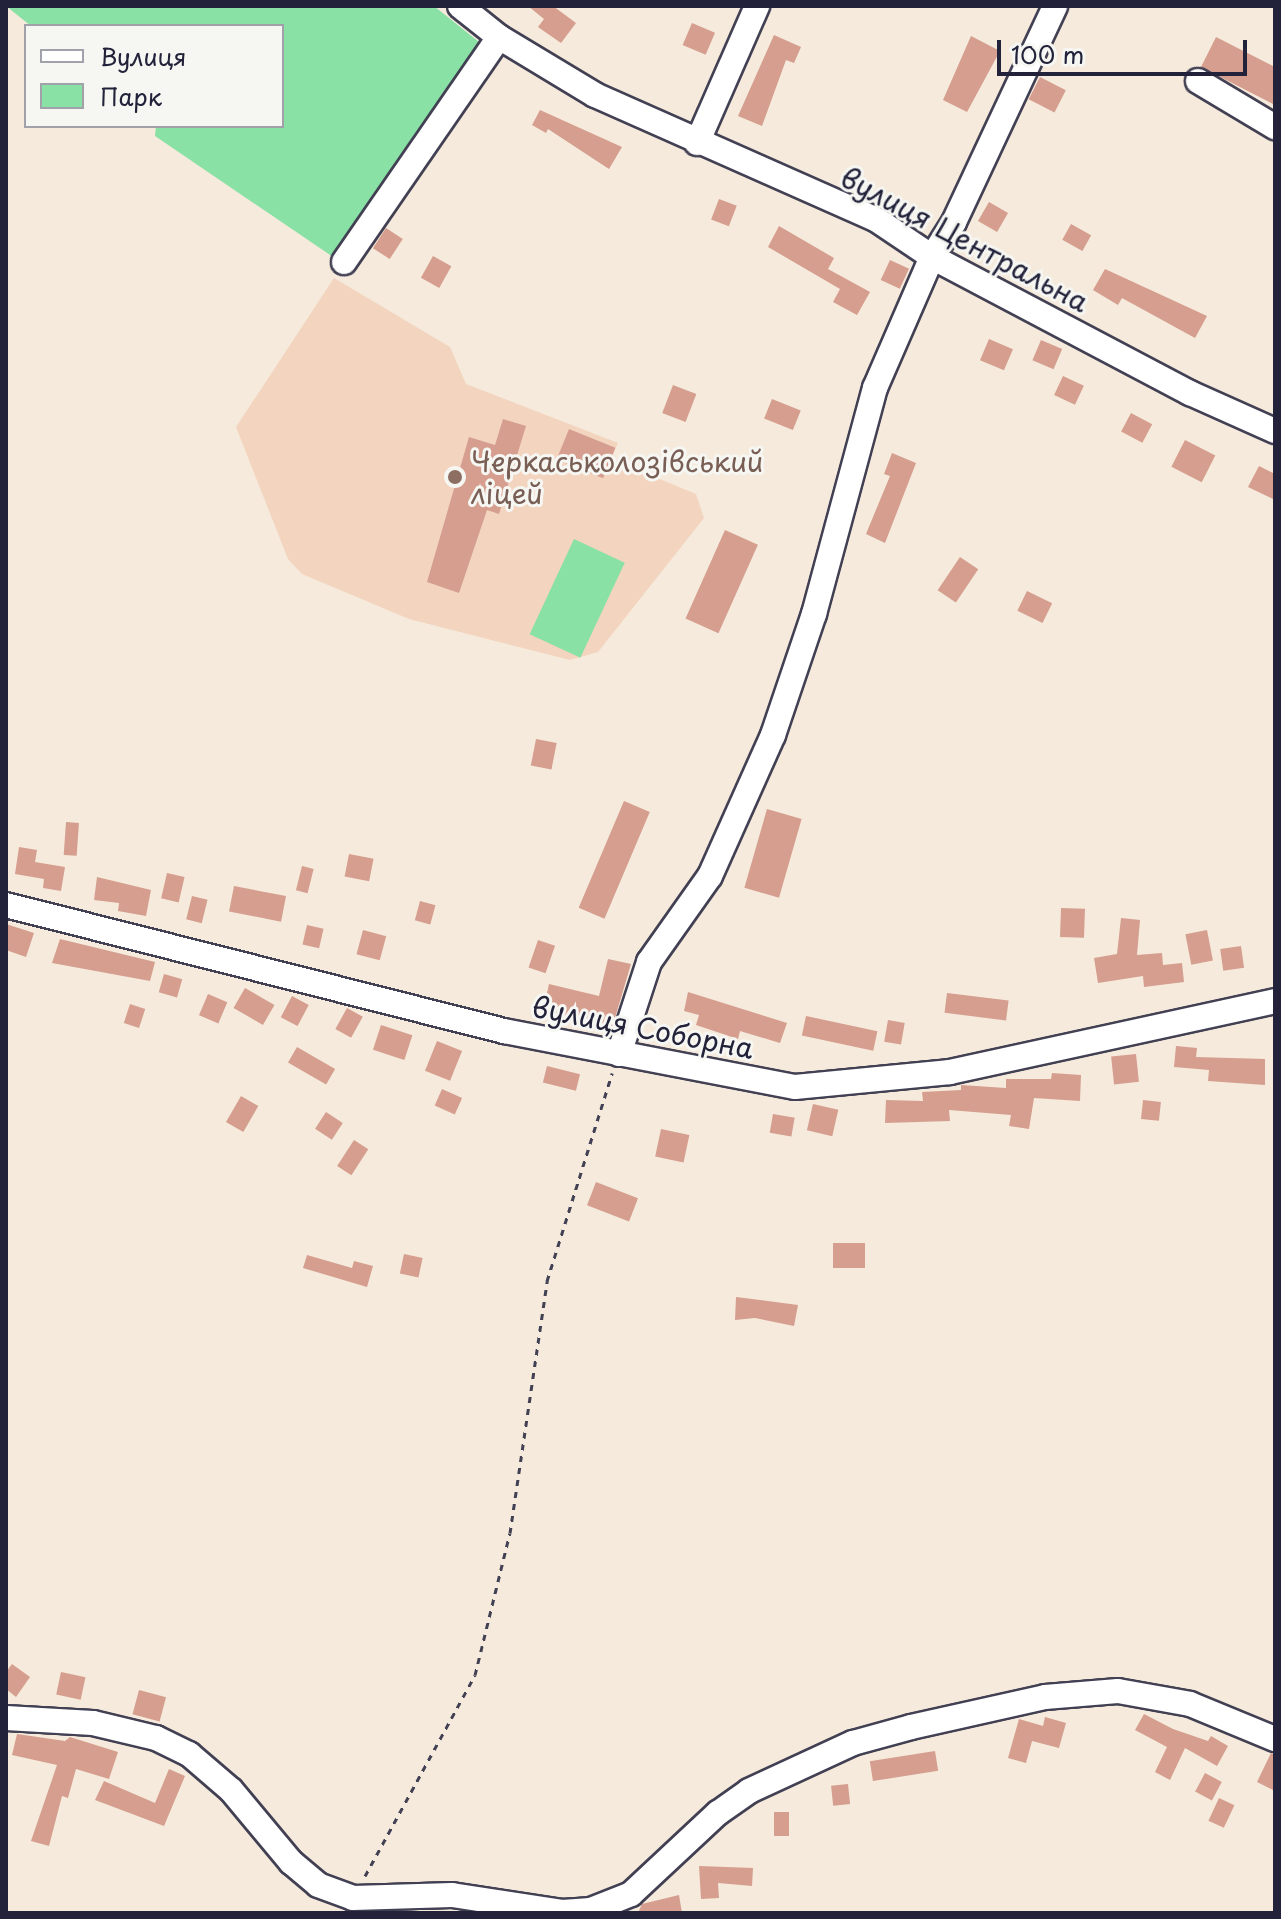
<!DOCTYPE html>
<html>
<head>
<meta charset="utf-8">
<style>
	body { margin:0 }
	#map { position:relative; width:1281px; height:1919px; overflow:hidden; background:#f5eadc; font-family:"Playpen Sans",sans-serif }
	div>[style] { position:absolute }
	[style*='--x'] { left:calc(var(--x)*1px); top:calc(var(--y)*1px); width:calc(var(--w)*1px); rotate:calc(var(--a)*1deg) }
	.built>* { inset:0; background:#f3d4bf }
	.green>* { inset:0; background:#8ae1a5; transform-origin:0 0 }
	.building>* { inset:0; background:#d59e8e; transform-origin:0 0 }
	.path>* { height:3px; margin-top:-1.5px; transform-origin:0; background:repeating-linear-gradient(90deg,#424053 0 6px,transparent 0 12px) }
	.roads { filter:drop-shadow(2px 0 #424053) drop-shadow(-2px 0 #424053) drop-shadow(0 2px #424053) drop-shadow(0 -2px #424053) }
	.minor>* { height:24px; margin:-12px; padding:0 12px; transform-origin:12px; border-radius:12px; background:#fff }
	.dots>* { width:22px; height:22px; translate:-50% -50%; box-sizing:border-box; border:4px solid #f6f6f2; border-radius:50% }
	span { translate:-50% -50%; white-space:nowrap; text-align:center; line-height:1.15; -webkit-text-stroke:6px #f6f6f2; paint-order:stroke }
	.street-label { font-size:28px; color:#22223b }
	.education-label { font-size:28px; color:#785e54 }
	.left { translate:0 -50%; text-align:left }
	.frame { position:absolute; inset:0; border:8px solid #22223b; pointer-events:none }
	.legend { position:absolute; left:24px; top:24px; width:260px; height:104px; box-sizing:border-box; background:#f6f6f2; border:2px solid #a1a1a9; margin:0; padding:10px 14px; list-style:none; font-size:24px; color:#22223b }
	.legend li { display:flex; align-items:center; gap:16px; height:40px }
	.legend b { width:40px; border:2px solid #a1a1a9 }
	.scale { position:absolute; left:997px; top:40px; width:250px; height:36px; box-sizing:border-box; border:4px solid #22223b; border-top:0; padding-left:10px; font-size:24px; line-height:28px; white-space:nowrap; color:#22223b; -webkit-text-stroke:6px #f6f6f2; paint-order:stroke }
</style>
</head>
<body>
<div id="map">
	<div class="built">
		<div style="clip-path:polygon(334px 278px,450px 347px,466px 384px,618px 443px,611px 459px,696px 494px,704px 518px,598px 652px,570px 660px,409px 619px,302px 574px,288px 559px,236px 427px)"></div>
	</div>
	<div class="green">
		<div style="clip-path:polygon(6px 6px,434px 6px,484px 46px,336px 259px,155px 136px,156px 126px,282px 126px,282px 26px,31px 26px)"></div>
		<div style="left:574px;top:539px;width:56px;height:105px;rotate:25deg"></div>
	</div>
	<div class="building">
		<div style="clip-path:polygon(528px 6px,553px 6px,576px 23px,561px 43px,538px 27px,544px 19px)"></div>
		<div style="left:692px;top:23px;width:25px;height:24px;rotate:23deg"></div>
		<div style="clip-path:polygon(774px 35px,801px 47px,794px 63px,786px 60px,762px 126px,738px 116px)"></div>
		<div style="clip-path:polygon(971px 36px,1000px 51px,967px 112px,943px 100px)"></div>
		<div style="clip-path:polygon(1216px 37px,1275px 67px,1275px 105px,1201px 67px)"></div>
		<div style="left:1040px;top:77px;width:29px;height:25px;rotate:27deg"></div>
		<div style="clip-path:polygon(540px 110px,622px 147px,609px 169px,548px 129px,546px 133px,532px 125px)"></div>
		<div style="left:719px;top:199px;width:19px;height:22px;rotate:21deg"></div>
		<div style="left:989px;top:202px;width:22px;height:22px;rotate:30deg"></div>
		<div style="left:1071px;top:224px;width:23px;height:18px;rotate:29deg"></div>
		<div style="clip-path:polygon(779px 226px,834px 258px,828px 269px,870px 292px,857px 315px,833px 302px,840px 289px,768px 247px)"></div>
		<div style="left:386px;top:228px;width:20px;height:24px;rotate:33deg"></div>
		<div style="left:433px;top:256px;width:21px;height:25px;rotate:29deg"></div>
		<div style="left:890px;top:260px;width:21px;height:22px;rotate:25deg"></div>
		<div style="clip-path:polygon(1105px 269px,1207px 316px,1195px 338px,1122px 298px,1118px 305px,1093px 290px)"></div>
		<div style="left:989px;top:339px;width:26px;height:23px;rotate:23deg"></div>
		<div style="left:1041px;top:340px;width:23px;height:22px;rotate:23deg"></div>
		<div style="left:1063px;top:376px;width:23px;height:21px;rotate:25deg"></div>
		<div style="left:673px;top:385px;width:25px;height:30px;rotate:21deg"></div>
		<div style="left:772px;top:399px;width:31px;height:21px;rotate:22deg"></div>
		<div style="left:1131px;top:413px;width:24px;height:21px;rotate:28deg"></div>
		<div style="clip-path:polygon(503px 419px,526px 426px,499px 514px,487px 510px,459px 593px,427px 582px,469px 437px,495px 445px)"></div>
		<div style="left:569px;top:429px;width:50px;height:33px;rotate:22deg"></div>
		<div style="left:1185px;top:440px;width:34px;height:30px;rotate:27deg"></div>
		<div style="clip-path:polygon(892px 453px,916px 463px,885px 543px,866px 534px,890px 476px,884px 474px)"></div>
		<div style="clip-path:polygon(1259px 466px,1275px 474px,1275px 500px,1248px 487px)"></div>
		<div style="left:725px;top:530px;width:36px;height:97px;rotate:24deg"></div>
		<div style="left:960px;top:557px;width:22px;height:40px;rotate:34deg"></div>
		<div style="left:1027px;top:591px;width:28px;height:22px;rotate:26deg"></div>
		<div style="left:536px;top:739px;width:21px;height:27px;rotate:11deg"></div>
		<div style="left:624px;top:801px;width:28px;height:116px;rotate:23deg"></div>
		<div style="left:767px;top:809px;width:36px;height:82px;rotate:16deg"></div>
		<div style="left:66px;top:822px;width:13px;height:33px;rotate:4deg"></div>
		<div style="clip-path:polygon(19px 847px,37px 850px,35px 862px,65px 867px,61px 891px,43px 888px,44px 879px,15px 874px)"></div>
		<div style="left:349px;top:854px;width:25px;height:23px;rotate:11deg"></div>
		<div style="left:302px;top:866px;width:12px;height:25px;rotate:14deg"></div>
		<div style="left:167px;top:873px;width:18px;height:26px;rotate:13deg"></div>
		<div style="clip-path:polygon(97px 877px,151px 890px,146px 916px,118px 911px,119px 903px,94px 900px)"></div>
		<div style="left:234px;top:886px;width:53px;height:26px;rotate:11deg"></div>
		<div style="left:192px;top:896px;width:16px;height:24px;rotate:14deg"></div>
		<div style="left:420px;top:901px;width:16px;height:20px;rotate:15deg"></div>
		<div style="left:1061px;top:908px;width:24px;height:29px;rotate:2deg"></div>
		<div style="clip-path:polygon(1121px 918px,1140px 920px,1137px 955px,1162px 953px,1163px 965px,1182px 963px,1184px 982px,1144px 987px,1143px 976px,1098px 983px,1094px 958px,1117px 954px)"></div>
		<div style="clip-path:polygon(6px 924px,34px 933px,26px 957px,6px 950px)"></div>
		<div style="left:307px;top:925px;width:17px;height:20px;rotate:13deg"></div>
		<div style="left:363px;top:930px;width:24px;height:25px;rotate:15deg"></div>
		<div style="left:1207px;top:930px;width:31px;height:22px;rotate:79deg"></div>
		<div style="clip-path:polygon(60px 939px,155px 962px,150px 981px,52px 963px)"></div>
		<div style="left:538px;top:940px;width:18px;height:29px;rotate:19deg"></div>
		<div style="left:1241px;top:946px;width:22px;height:21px;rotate:82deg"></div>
		<div style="clip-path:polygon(608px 959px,631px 964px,612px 1028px,543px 1012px,549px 984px,599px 996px)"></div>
		<div style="left:164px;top:974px;width:19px;height:19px;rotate:16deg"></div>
		<div style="left:245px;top:988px;width:34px;height:23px;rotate:30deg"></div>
		<div style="clip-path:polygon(688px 992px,787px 1023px,780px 1043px,740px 1031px,738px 1039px,696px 1025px,699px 1015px,684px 1011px)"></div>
		<div style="left:947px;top:993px;width:62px;height:20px;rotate:7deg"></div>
		<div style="left:208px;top:994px;width:21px;height:23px;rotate:23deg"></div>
		<div style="left:292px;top:996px;width:19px;height:24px;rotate:28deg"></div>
		<div style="left:130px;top:1004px;width:16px;height:20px;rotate:18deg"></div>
		<div style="left:347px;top:1008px;width:18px;height:24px;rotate:29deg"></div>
		<div style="left:806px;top:1016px;width:73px;height:20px;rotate:12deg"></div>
		<div style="left:888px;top:1020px;width:17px;height:22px;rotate:10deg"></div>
		<div style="left:381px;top:1025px;width:33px;height:26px;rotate:18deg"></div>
		<div style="left:437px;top:1041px;width:27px;height:32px;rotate:22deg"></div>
		<div style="clip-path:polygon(1176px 1046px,1197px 1048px,1196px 1057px,1265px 1059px,1265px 1085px,1208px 1081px,1209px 1070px,1174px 1067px)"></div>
		<div style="left:297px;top:1047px;width:44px;height:18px;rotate:30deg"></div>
		<div style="left:1136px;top:1054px;width:28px;height:25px;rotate:84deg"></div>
		<div style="left:547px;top:1066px;width:34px;height:17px;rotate:14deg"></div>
		<div style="clip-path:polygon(1052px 1073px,1081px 1075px,1080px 1101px,1034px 1098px,1029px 1129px,1009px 1126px,1011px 1115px,949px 1110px,950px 1121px,885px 1123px,886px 1100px,923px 1101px,922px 1092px,961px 1090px,961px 1085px,1006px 1088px,1006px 1079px,1051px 1079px)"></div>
		<div style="left:442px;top:1089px;width:22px;height:18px;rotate:24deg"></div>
		<div style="left:241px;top:1096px;width:20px;height:30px;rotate:30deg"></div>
		<div style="left:1143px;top:1100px;width:18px;height:19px;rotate:6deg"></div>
		<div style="left:813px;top:1104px;width:26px;height:27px;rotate:13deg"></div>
		<div style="left:326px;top:1112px;width:20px;height:20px;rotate:33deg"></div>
		<div style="left:773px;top:1114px;width:22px;height:19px;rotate:10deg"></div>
		<div style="left:661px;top:1129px;width:29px;height:28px;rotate:12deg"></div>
		<div style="left:354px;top:1140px;width:17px;height:31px;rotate:33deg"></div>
		<div style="left:596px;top:1182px;width:45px;height:25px;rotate:21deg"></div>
		<div style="left:865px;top:1243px;width:25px;height:32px;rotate:90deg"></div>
		<div style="left:404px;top:1254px;width:19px;height:20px;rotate:12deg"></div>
		<div style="clip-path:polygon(307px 1255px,352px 1268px,354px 1261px,373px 1266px,367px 1287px,303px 1268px)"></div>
		<div style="clip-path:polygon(736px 1297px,798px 1305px,794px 1326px,755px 1318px,735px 1320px)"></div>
		<div style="clip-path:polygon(12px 1664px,30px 1677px,16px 1697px,6px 1689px,6px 1672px)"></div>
		<div style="left:61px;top:1672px;width:25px;height:23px;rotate:12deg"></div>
		<div style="left:139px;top:1690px;width:28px;height:25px;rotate:15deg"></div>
		<div style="clip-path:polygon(1144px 1714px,1173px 1729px,1208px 1741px,1211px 1736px,1228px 1746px,1217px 1766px,1185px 1748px,1170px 1780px,1155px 1772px,1167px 1747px,1135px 1730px)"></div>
		<div style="clip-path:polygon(1045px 1717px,1066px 1723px,1059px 1748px,1032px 1741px,1026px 1763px,1008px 1758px,1019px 1719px,1043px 1726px)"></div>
		<div style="clip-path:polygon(17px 1734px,65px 1741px,70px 1737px,118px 1752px,109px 1779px,76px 1769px,68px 1798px,62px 1796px,49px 1846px,31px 1841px,57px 1765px,12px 1755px)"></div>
		<div style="left:935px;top:1751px;width:20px;height:66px;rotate:81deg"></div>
		<div style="clip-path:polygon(1271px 1753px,1275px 1754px,1275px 1791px,1257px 1782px)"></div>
		<div style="clip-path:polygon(169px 1769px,185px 1776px,164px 1826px,95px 1800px,104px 1781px,155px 1803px)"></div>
		<div style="left:1205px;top:1773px;width:19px;height:21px;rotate:28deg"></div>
		<div style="left:848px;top:1784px;width:20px;height:17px;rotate:84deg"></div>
		<div style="left:1219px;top:1798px;width:17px;height:25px;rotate:25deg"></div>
		<div style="left:774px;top:1812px;width:15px;height:24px"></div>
		<div style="clip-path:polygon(699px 1866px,753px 1868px,752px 1886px,718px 1883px,719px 1898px,701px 1899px)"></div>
		<div style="clip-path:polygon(679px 1895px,682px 1913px,638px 1913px,642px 1904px)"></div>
	</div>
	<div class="path">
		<div style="--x:365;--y:1876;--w:229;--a:-61.3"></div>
		<div style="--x:475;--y:1675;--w:146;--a:-76.2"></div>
		<div style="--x:510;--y:1533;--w:255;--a:-81.6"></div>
		<div style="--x:547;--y:1281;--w:218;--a:-72.6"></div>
	</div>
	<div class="roads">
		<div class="minor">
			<div style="--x:460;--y:6;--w:50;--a:38.5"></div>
			<div style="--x:499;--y:37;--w:112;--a:31.1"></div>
			<div style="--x:595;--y:95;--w:308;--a:23.9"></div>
			<div style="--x:877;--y:220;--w:66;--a:33.9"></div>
			<div style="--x:932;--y:257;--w:292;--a:27.8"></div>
			<div style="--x:1190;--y:393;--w:93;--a:24.1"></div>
			<div style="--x:1198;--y:81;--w:90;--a:30.9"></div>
			<div style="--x:697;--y:143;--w:150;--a:-66.3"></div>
			<div style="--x:344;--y:262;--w:273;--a:-55.4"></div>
			<div style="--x:6;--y:905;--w:514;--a:14.2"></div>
			<div style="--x:504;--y:1031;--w:296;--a:10.9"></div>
			<div style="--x:795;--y:1087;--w:156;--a:-5.5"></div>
			<div style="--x:950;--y:1072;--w:333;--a:-12.3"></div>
			<div style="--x:619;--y:1054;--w:97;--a:-71.9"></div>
			<div style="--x:649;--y:962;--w:105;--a:-54.7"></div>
			<div style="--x:710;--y:876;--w:154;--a:-65.9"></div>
			<div style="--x:773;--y:735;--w:128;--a:-71.3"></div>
			<div style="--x:814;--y:614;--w:234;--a:-74.9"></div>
			<div style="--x:875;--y:388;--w:143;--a:-66.5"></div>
			<div style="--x:932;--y:257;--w:41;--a:-57.8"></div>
			<div style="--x:954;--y:222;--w:238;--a:-64.9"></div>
			<div style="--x:6;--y:1718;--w:87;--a:3.3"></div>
			<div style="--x:93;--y:1723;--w:65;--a:13.4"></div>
			<div style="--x:156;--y:1738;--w:37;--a:26"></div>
			<div style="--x:189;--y:1754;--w:55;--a:40.6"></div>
			<div style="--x:231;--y:1790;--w:94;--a:50.2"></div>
			<div style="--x:291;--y:1862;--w:35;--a:40"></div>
			<div style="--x:318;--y:1885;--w:37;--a:20"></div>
			<div style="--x:353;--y:1898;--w:99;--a:-1.7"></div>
			<div style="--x:452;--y:1895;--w:111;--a:8.8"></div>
			<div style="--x:562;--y:1912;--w:29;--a:-4"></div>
			<div style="--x:591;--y:1910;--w:43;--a:-21.8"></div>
			<div style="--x:631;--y:1894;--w:119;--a:-43"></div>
			<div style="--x:718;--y:1813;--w:38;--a:-35"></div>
			<div style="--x:749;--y:1791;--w:115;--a:-24.8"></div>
			<div style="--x:853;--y:1743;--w:60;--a:-15.4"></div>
			<div style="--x:911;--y:1727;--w:137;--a:-12.6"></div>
			<div style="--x:1045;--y:1697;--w:73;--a:-4.7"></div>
			<div style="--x:1118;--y:1691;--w:73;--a:10.2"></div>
			<div style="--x:1190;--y:1704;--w:92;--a:22.4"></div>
		</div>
	</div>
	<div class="dots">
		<div style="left:455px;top:477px;background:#8d6e63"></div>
	</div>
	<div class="street-label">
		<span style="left:965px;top:239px;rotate:28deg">вулиця Центральна</span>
		<span style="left:643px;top:1027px;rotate:11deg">вулиця Соборна</span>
	</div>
	<div class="education-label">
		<span class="left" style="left:471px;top:477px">Черкаськолозівський<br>ліцей</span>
	</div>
	<div class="frame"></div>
	<ul class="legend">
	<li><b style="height:10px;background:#fff"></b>Вулиця</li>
	<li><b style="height:22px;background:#8ae1a5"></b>Парк</li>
	</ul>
	<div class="scale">100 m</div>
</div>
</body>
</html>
